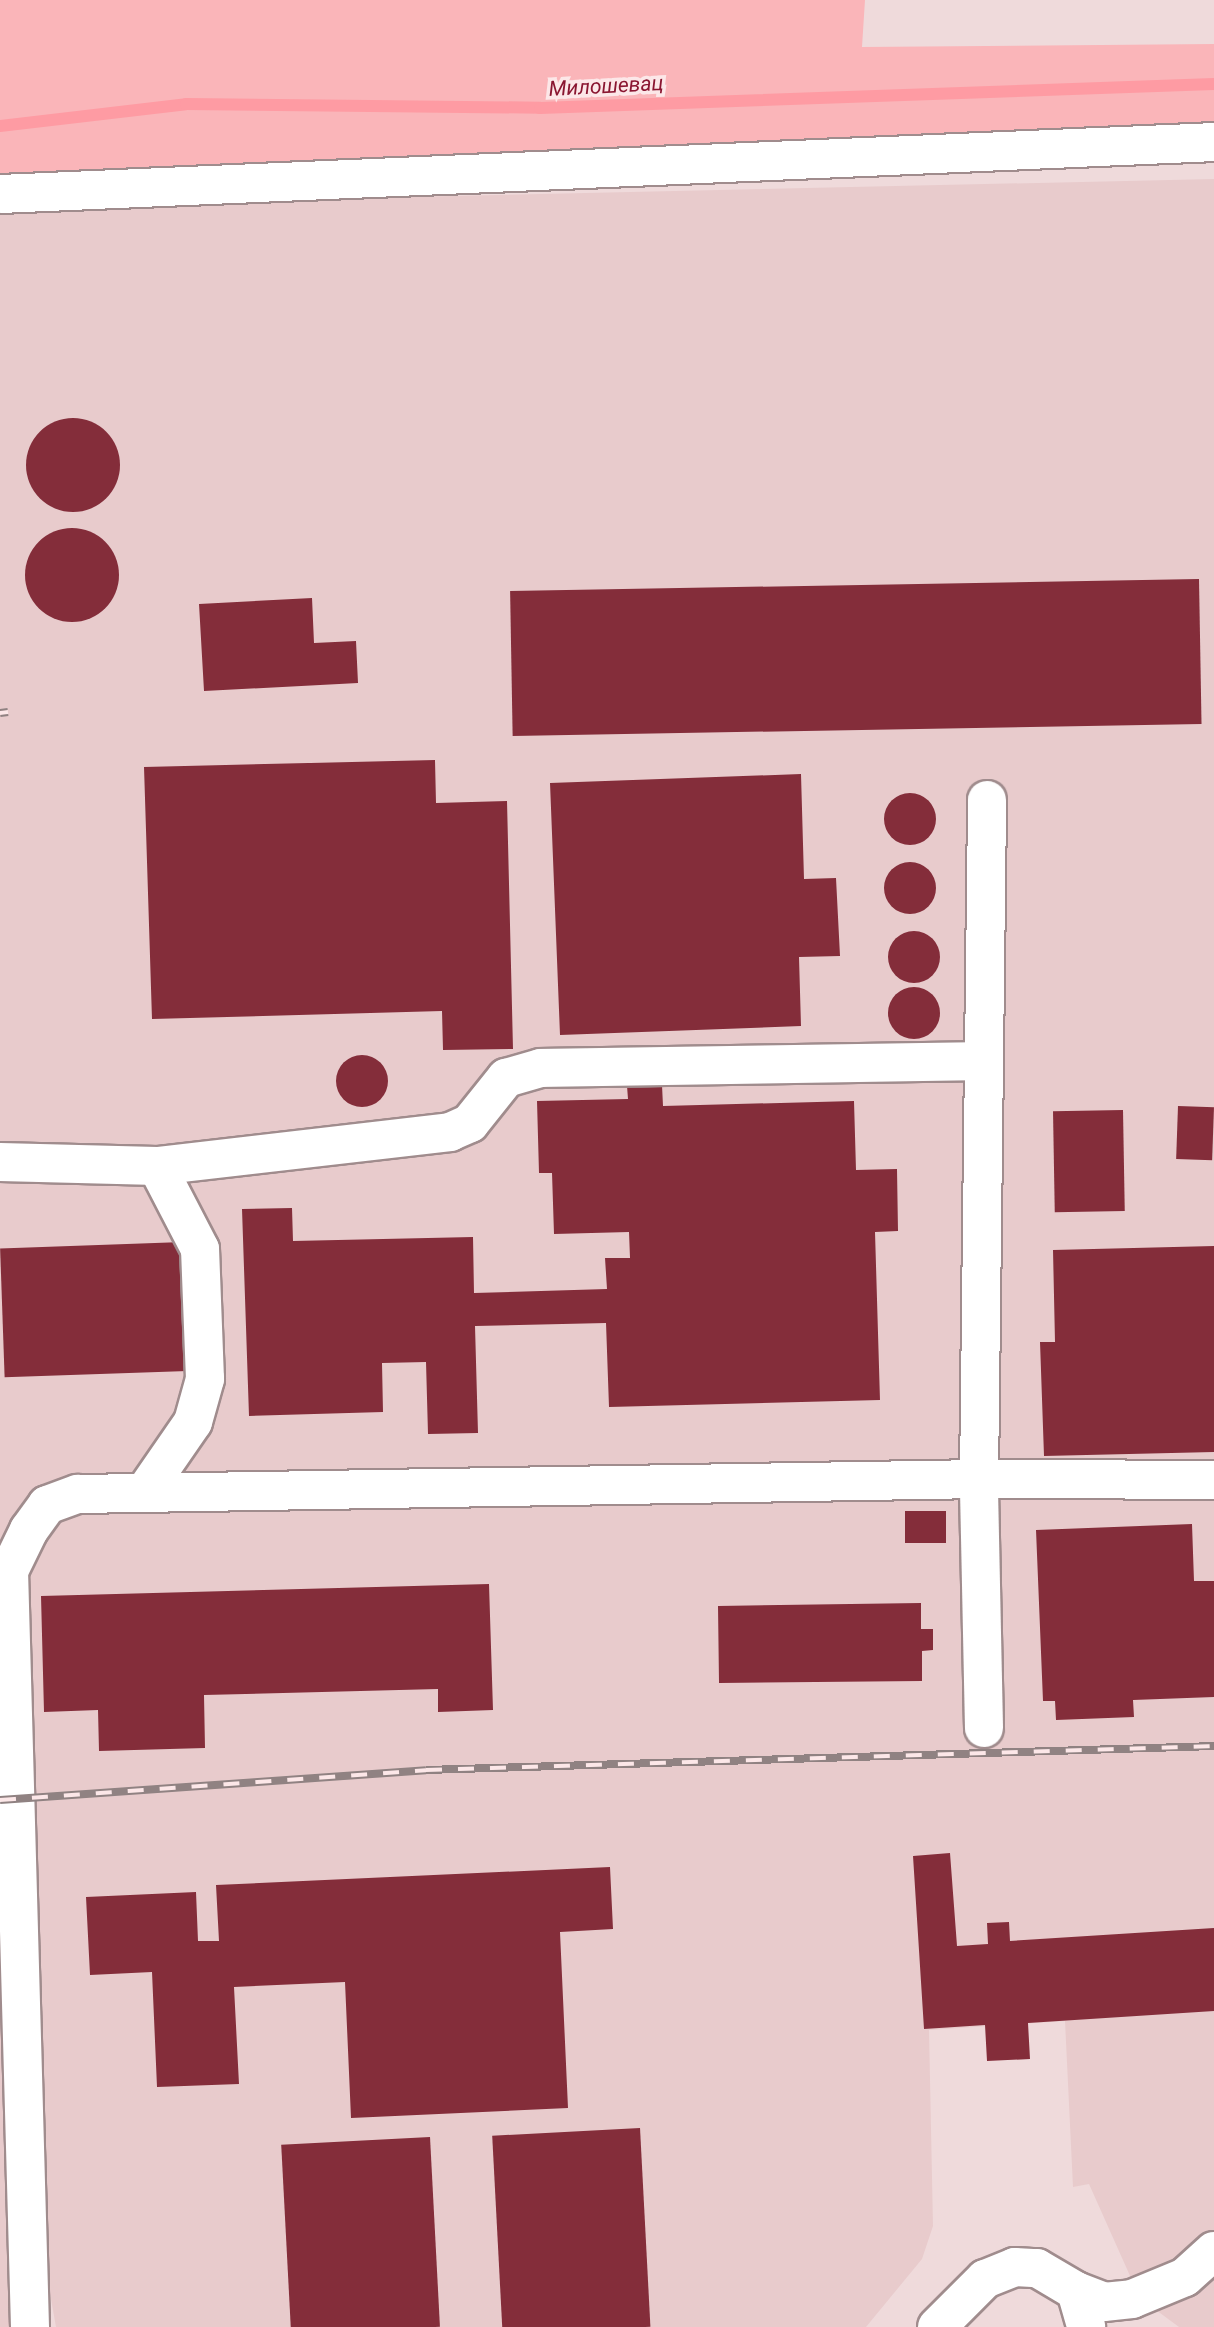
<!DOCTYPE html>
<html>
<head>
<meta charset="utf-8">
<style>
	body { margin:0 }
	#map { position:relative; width:1214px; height:2327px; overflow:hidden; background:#efdadb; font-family:Roboto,sans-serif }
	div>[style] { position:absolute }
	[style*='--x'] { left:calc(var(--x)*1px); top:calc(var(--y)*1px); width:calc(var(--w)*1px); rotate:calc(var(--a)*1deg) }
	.built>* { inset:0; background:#e8cbcc }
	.green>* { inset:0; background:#fab5b9 }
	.stream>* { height:12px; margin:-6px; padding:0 6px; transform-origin:6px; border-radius:6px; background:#fe9ba3 }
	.building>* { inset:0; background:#842d3a; transform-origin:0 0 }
	.round { border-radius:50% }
	.roads { filter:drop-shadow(2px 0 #a08c8d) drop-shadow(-2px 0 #a08c8d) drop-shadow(0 2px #a08c8d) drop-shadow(0 -2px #a08c8d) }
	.minor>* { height:38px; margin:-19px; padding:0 19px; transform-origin:19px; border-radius:19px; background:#fff }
	.rail>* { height:8px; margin-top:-4px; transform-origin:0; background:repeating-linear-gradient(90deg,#fce7e8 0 16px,#908282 0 32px); box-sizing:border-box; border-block:2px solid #908282 }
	span { translate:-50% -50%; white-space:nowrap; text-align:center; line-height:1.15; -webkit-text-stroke:7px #fce7e8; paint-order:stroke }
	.water-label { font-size:21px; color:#8a1631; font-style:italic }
</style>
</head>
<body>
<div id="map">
	<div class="built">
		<div style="clip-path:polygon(1214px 179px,1214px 2327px,1179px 2327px,1156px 2310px,1135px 2287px,1089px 2184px,1073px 2187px,1065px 2021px,929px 2030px,933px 2226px,922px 2259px,866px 2327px,56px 2327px,49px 2288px,22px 2295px,21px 2327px,0 2327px,0 206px)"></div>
	</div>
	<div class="green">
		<div style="clip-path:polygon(0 0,865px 0,862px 47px,1214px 44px,1214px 137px,0 183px)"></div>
	</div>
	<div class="stream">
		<div style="--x:0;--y:126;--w:187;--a:-6.7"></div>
		<div style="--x:186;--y:104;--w:354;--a:0.6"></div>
		<div style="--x:540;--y:108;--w:674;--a:-2.04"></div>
	</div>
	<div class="building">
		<div class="round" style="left:26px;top:418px;width:94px;height:94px"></div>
		<div class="round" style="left:25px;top:528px;width:94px;height:94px"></div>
		<div style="left:1199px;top:579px;width:145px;height:689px;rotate:89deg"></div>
		<div style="clip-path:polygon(312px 598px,314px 643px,356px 641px,358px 683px,204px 691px,199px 604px)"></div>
		<div style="clip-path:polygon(435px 760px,436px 803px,507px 801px,513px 1049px,443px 1050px,442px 1011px,152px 1019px,144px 767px)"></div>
		<div style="clip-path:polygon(801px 774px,804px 879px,836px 878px,840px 956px,799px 957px,801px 1026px,560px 1035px,550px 783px)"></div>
		<div class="round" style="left:884px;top:793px;width:52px;height:52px"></div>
		<div class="round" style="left:884px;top:862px;width:52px;height:52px"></div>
		<div class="round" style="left:888px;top:931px;width:52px;height:52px"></div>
		<div class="round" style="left:888px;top:987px;width:52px;height:52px"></div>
		<div class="round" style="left:336px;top:1055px;width:52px;height:52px"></div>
		<div style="clip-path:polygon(662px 1085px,663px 1106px,854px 1101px,856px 1170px,897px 1169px,898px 1231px,875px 1232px,880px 1400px,609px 1407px,606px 1323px,475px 1326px,478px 1433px,428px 1434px,426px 1362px,382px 1363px,383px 1412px,249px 1416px,242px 1209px,292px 1208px,293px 1241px,473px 1237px,474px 1293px,607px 1289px,605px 1258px,630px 1258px,629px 1232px,554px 1234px,552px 1173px,539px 1173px,537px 1101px,628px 1099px,627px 1086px)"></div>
		<div style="left:1178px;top:1106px;width:36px;height:53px;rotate:2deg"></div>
		<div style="left:1123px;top:1110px;width:101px;height:70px;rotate:89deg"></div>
		<div style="left:183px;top:1242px;width:129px;height:183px;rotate:88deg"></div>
		<div style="clip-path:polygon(1214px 1246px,1214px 1452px,1044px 1456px,1040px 1342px,1055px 1342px,1053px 1250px)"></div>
		<div style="left:905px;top:1511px;width:41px;height:32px"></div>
		<div style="clip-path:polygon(1192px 1524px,1194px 1581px,1214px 1581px,1214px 1697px,1133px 1700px,1134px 1717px,1056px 1720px,1055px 1701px,1043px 1701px,1036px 1530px)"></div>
		<div style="clip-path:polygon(489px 1584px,493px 1710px,438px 1712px,438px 1689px,204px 1695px,205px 1748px,99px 1751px,98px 1710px,44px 1712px,41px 1596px)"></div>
		<div style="clip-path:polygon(921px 1603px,921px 1629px,933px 1629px,933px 1650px,922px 1651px,922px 1681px,719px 1683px,718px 1606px)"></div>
		<div style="clip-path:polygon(950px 1853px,957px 1946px,988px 1944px,987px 1923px,1009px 1922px,1010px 1941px,1214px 1928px,1214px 2011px,1028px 2023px,1030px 2059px,987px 2061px,985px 2025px,924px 2029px,913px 1856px)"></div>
		<div style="clip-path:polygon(610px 1867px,613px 1929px,560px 1932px,568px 2108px,351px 2118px,345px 1982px,234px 1987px,239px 2084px,157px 2087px,152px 1972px,90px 1975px,86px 1897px,196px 1892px,198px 1941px,219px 1941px,216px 1885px)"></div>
		<div style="left:640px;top:2128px;width:199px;height:148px;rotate:87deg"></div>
		<div style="left:430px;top:2137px;width:190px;height:149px;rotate:87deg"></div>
	</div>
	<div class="roads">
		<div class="minor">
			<div style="--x:0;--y:194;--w:1215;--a:-2.45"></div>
			<div style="--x:0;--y:1162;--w:157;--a:1.5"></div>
			<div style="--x:157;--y:1166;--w:295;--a:-6.6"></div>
			<div style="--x:450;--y:1132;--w:22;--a:-24"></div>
			<div style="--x:470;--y:1123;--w:58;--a:-51.3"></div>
			<div style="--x:506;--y:1078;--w:36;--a:-16"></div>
			<div style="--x:541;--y:1068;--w:443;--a:-0.9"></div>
			<div style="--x:144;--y:1493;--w:86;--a:-55.4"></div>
			<div style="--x:193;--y:1422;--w:45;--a:-74.4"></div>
			<div style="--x:205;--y:1379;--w:130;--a:-92.2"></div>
			<div style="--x:200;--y:1249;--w:93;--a:-117.4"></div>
			<div style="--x:984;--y:1728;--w:249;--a:-91.2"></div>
			<div style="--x:979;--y:1479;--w:235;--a:0.2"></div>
			<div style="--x:1076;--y:2291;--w:30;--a:21"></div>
			<div style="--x:1104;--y:2302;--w:28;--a:-6"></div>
			<div style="--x:1132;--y:2299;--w:57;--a:-22.5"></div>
			<div style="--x:1185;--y:2277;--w:39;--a:-42"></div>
			<div style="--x:30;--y:2327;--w:756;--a:-91.59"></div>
			<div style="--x:9;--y:1571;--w:46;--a:-64"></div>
			<div style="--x:29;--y:1530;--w:31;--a:-54"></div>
			<div style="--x:47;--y:1505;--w:33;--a:-20"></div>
			<div style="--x:78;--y:1494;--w:901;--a:-0.95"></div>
			<div style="--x:979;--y:1479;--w:679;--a:-89.32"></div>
			<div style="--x:937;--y:2327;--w:68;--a:-45"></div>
			<div style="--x:985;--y:2279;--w:32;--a:-22"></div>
			<div style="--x:1015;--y:2267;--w:22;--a:3"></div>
			<div style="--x:1037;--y:2268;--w:45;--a:30.5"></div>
			<div style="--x:1076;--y:2291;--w:37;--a:74"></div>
		</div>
	</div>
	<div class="rail">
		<div style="--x:0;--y:713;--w:8;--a:-7"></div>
		<div style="--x:0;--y:1800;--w:427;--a:-4"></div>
		<div style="--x:426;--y:1770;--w:788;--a:-1.74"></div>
	</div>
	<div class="water-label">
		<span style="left:606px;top:86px;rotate:-3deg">Милошевац</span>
	</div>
</div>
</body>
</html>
